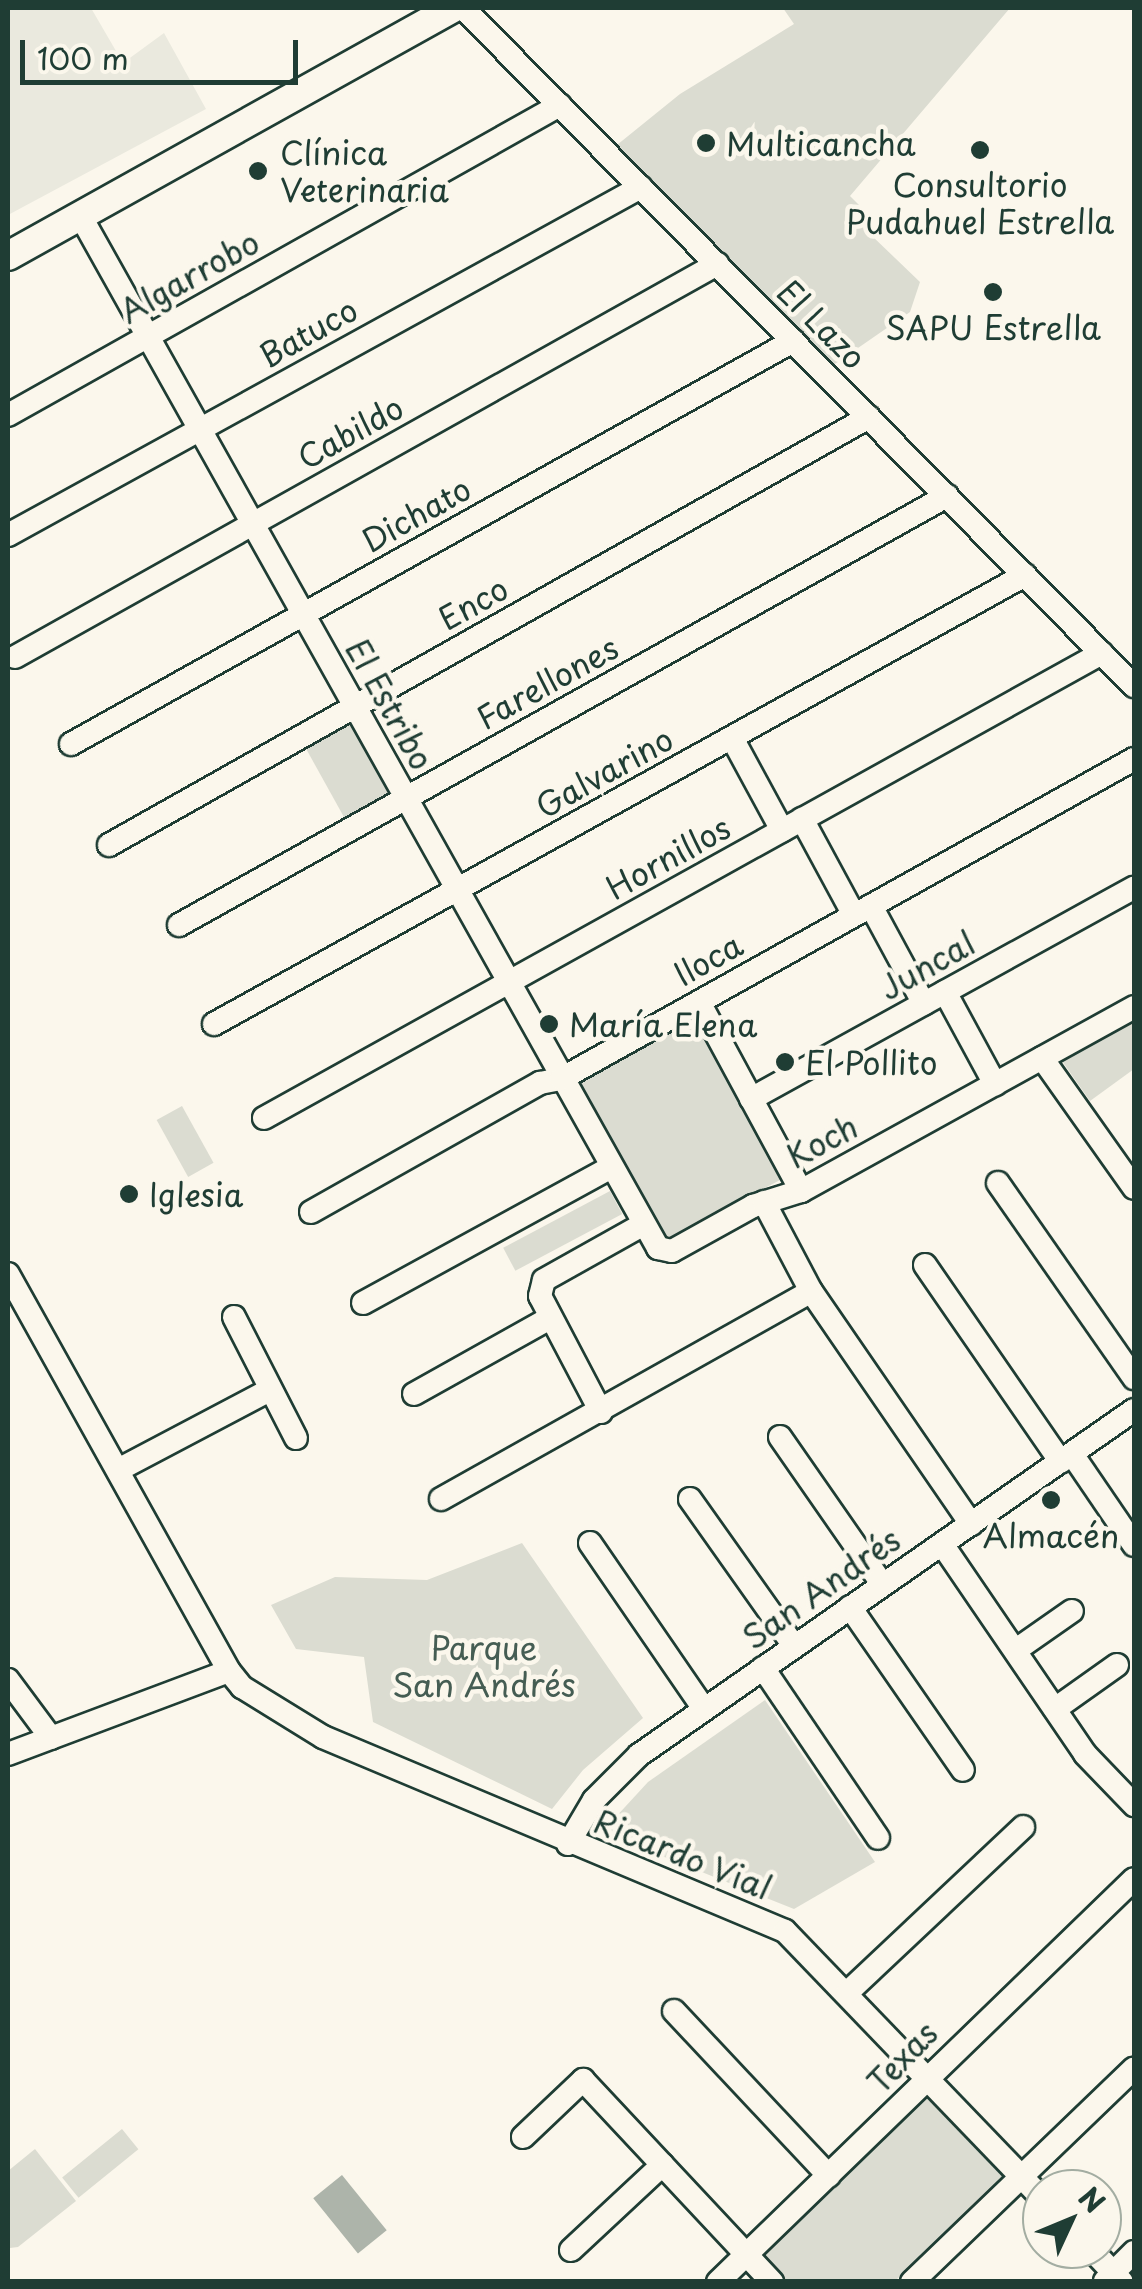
<!DOCTYPE html>
<html>
<head>
<meta charset="utf-8">
<style>
	body { margin:0 }
	#map { position:relative; width:1142px; height:2289px; overflow:hidden; background:#fbf7ec; font-family:"Playpen Sans",sans-serif }
	div>[style] { position:absolute }
	[style*='--x'] { left:calc(var(--x)*1px); top:calc(var(--y)*1px); width:calc(var(--w)*1px); rotate:calc(var(--a)*1deg) }
	.built>* { inset:0; background:#eae9de }
	.green>* { inset:0; background:#dbdcd1; transform-origin:0 0 }
	.water>* { inset:0; background:#adb4aa; transform-origin:0 0 }
	.roads { filter:drop-shadow(2px 0 #1f3d34) drop-shadow(-2px 0 #1f3d34) drop-shadow(0 2px #1f3d34) drop-shadow(0 -2px #1f3d34) }
	.minor>* { height:22px; margin:-11px; padding:0 11px; transform-origin:11px; border-radius:11px; background:#fbf7ec }
	.major>* { height:28px; margin:-14px; padding:0 14px; transform-origin:14px; border-radius:14px; background:#fbf7ec }
	.dots>* { width:28px; height:28px; translate:-50% -50%; box-sizing:border-box; border:5px solid #fbf7ec; border-radius:50% }
	span { translate:-50% -50%; white-space:nowrap; text-align:center; line-height:1.15; -webkit-text-stroke:9px #fbf7ec; paint-order:stroke }
	.poi-label { font-size:32px; color:#1f3d34 }
	.left { translate:0 -50%; text-align:left }
	.street-label { font-size:32px; color:#1f3d34 }
	.park-label { font-size:32px; color:#455d53 }
	.frame { position:absolute; inset:0; border:10px solid #1f3d34; pointer-events:none }
	.north { position:absolute; left:1022px; top:2169px; width:100px; height:100px; box-sizing:border-box; background:#fbf7ec; border:2px solid #a3ada2; border-radius:50%; rotate:46deg; font-size:28px; font-weight:700; line-height:40px; text-align:center; color:#1f3d34 }
	.north::after { content:''; display:block; margin:auto; width:35px; height:45px; background:#1f3d34; clip-path:polygon(50% 0,100% 100%,50% 72%,0 100%) }
	.scale { position:absolute; left:20px; top:40px; width:278px; height:45px; box-sizing:border-box; border:5px solid #1f3d34; border-top:0; padding-left:12px; font-size:30px; line-height:35px; white-space:nowrap; color:#1f3d34; -webkit-text-stroke:8px #fbf7ec; paint-order:stroke }
</style>
</head>
<body>
<div id="map">
	<div class="built">
		<div style="clip-path:polygon(8px 8px,91px 8px,123px 63px,164px 33px,206px 109px,8px 215px)"></div>
	</div>
	<div class="green">
		<div style="clip-path:polygon(783px 8px,1010px 8px,850px 196px,868px 214px,870px 234px,920px 282px,910px 312px,832px 366px,612px 149px,680px 94px,794px 24px)"></div>
		<div style="left:349px;top:721px;width:85px;height:51px;rotate:61deg"></div>
		<div style="left:697px;top:1018px;width:182px;height:134px;rotate:62deg"></div>
		<div style="clip-path:polygon(1134px 1021px,1134px 1069px,1090px 1101px,1062px 1061px)"></div>
		<div style="left:182px;top:1106px;width:65px;height:29px;rotate:61deg"></div>
		<div style="left:610px;top:1191px;width:26px;height:121px;rotate:62deg"></div>
		<div style="clip-path:polygon(522px 1543px,643px 1718px,583px 1770px,552px 1809px,373px 1722px,364px 1657px,296px 1649px,271px 1605px,335px 1577px,427px 1580px)"></div>
		<div style="clip-path:polygon(765px 1700px,875px 1862px,794px 1909px,602px 1832px,648px 1782px)"></div>
		<div style="clip-path:polygon(923px 2092px,1003px 2176px,895px 2281px,783px 2281px,757px 2253px)"></div>
		<div style="left:122px;top:2129px;width:26px;height:77px;rotate:51deg"></div>
		<div style="clip-path:polygon(35px 2149px,76px 2201px,18px 2247px,10px 2248px,8px 2171px)"></div>
	</div>
	<div class="water">
		<div style="left:342px;top:2175px;width:71px;height:37px;rotate:51deg"></div>
	</div>
	<div class="roads">
		<div class="minor">
			<div style="--x:463;--y:8;--w:954;--a:45.3"></div>
			<div style="--x:80;--y:215;--w:1184;--a:60.77"></div>
			<div style="--x:658;--y:1248;--w:14;--a:12"></div>
			<div style="--x:672;--y:1251;--w:93;--a:-29.1"></div>
			<div style="--x:753;--y:1206;--w:50;--a:-17.4"></div>
			<div style="--x:801;--y:1191;--w:380;--a:-28.9"></div>
			<div style="--x:8;--y:415;--w:633;--a:-29.32"></div>
			<div style="--x:8;--y:535;--w:722;--a:-28.8"></div>
			<div style="--x:15;--y:657;--w:805;--a:-29.24"></div>
			<div style="--x:732;--y:738;--w:105;--a:61.5"></div>
			<div style="--x:71;--y:744;--w:827;--a:-29.17"></div>
			<div style="--x:802;--y:819;--w:109;--a:61.6"></div>
			<div style="--x:109;--y:845;--w:872;--a:-29.39"></div>
			<div style="--x:871;--y:906;--w:111;--a:61.6"></div>
			<div style="--x:179;--y:925;--w:880;--a:-29.19"></div>
			<div style="--x:945;--y:992;--w:105;--a:61.5"></div>
			<div style="--x:699;--y:1002;--w:215;--a:61.6"></div>
			<div style="--x:214;--y:1024;--w:927;--a:-28.97"></div>
			<div style="--x:1042;--y:1058;--w:159;--a:54.7"></div>
			<div style="--x:751;--y:1099;--w:437;--a:-28.9"></div>
			<div style="--x:264;--y:1118;--w:958;--a:-29.03"></div>
			<div style="--x:998;--y:1183;--w:238;--a:55.1"></div>
			<div style="--x:764;--y:1202;--w:101;--a:62.2"></div>
			<div style="--x:811;--y:1291;--w:283;--a:55.5"></div>
			<div style="--x:311;--y:1212;--w:263;--a:-29.4"></div>
			<div style="--x:540;--y:1083;--w:21;--a:-11"></div>
			<div style="--x:561;--y:1079;--w:656;--a:-29.18"></div>
			<div style="--x:925;--y:1265;--w:239;--a:55.4"></div>
			<div style="--x:8;--y:1274;--w:454;--a:60.9"></div>
			<div style="--x:229;--y:1671;--w:21;--a:51"></div>
			<div style="--x:242;--y:1687;--w:95;--a:31.7"></div>
			<div style="--x:323;--y:1737;--w:501;--a:22.78"></div>
			<div style="--x:785;--y:1931;--w:371;--a:46.1"></div>
			<div style="--x:363;--y:1303;--w:281;--a:-28.7"></div>
			<div style="--x:234;--y:1317;--w:136;--a:62.9"></div>
			<div style="--x:414;--y:1394;--w:154;--a:-29.2"></div>
			<div style="--x:601;--y:1412;--w:131;--a:-117.7"></div>
			<div style="--x:540;--y:1296;--w:16;--a:-76"></div>
			<div style="--x:544;--y:1280;--w:112;--a:-29.3"></div>
			<div style="--x:780;--y:1437;--w:180;--a:55.2"></div>
			<div style="--x:1072;--y:1454;--w:110;--a:55.7"></div>
			<div style="--x:118;--y:1470;--w:172;--a:-27.8"></div>
			<div style="--x:441;--y:1499;--w:424;--a:-29.3"></div>
			<div style="--x:690;--y:1499;--w:180;--a:54.7"></div>
			<div style="--x:590;--y:1543;--w:201;--a:55.5"></div>
			<div style="--x:942;--y:1544;--w:254;--a:55.7"></div>
			<div style="--x:1085;--y:1754;--w:71;--a:46.1"></div>
			<div style="--x:850;--y:1607;--w:198;--a:55.3"></div>
			<div style="--x:1016;--y:1650;--w:68;--a:-34.9"></div>
			<div style="--x:763;--y:1668;--w:205;--a:55.9"></div>
			<div style="--x:8;--y:1680;--w:72;--a:53.4"></div>
			<div style="--x:1055;--y:1709;--w:76;--a:-35.4"></div>
			<div style="--x:8;--y:1754;--w:236;--a:-20.6"></div>
			<div style="--x:568;--y:1844;--w:51;--a:-59.4"></div>
			<div style="--x:594;--y:1800;--w:64;--a:-45"></div>
			<div style="--x:639;--y:1755;--w:603;--a:-34.88"></div>
			<div style="--x:847;--y:1993;--w:242;--a:-43.3"></div>
			<div style="--x:674;--y:2011;--w:226;--a:46.8"></div>
			<div style="--x:523;--y:2137;--w:83;--a:-43.5"></div>
			<div style="--x:583;--y:2080;--w:277;--a:46.9"></div>
			<div style="--x:1091;--y:2249;--w:45;--a:46.8"></div>
			<div style="--x:571;--y:2250;--w:125;--a:-43"></div>
			<div style="--x:1105;--y:2281;--w:41;--a:-45"></div>
			<div style="--x:718;--y:2282;--w:579;--a:-44.09"></div>
			<div style="--x:912;--y:2282;--w:308;--a:-43.9"></div>
		</div>
		<div class="major">
			<div style="--x:8;--y:256;--w:509;--a:-29.13"></div>
		</div>
	</div>
	<div class="dots">
		<div style="left:706px;top:143px;background:#1f3d34"></div>
		<div style="left:980px;top:150px;background:#1f3d34"></div>
		<div style="left:258px;top:171px;background:#1f3d34"></div>
		<div style="left:993px;top:292px;background:#1f3d34"></div>
		<div style="left:549px;top:1024px;background:#1f3d34"></div>
		<div style="left:785px;top:1062px;background:#1f3d34"></div>
		<div style="left:129px;top:1194px;background:#1f3d34"></div>
		<div style="left:1051px;top:1500px;background:#1f3d34"></div>
	</div>
	<div class="poi-label">
		<span class="left" style="left:726px;top:143px">Multicancha</span>
		<span class="left" style="left:280px;top:171px">Clínica<br>Veterinaria</span>
		<span style="left:980px;top:203px">Consultorio<br>Pudahuel Estrella</span>
		<span style="left:993px;top:327px">SAPU Estrella</span>
		<span class="left" style="left:569px;top:1024px">María Elena</span>
		<span class="left" style="left:805px;top:1062px">El Pollito</span>
		<span class="left" style="left:149px;top:1194px">Iglesia</span>
		<span style="left:1051px;top:1535px">Almacén</span>
	</div>
	<div class="street-label">
		<span style="left:189px;top:276px;rotate:-29deg">Algarrobo</span>
		<span style="left:822px;top:324px;rotate:45deg">El Lazo</span>
		<span style="left:308px;top:332px;rotate:-29deg">Batuco</span>
		<span style="left:350px;top:432px;rotate:-29deg">Cabildo</span>
		<span style="left:416px;top:514px;rotate:-29deg">Dichato</span>
		<span style="left:473px;top:603px;rotate:-29deg">Enco</span>
		<span style="left:547px;top:682px;rotate:-29deg">Farellones</span>
		<span style="left:390px;top:704px;rotate:61deg">El Estribo</span>
		<span style="left:604px;top:772px;rotate:-29deg">Galvarino</span>
		<span style="left:668px;top:857px;rotate:-29deg">Hornillos</span>
		<span style="left:708px;top:959px;rotate:-29deg">Iloca</span>
		<span style="left:927px;top:965px;rotate:-29deg">Juncal</span>
		<span style="left:822px;top:1141px;rotate:-28deg">Koch</span>
		<span style="left:821px;top:1588px;rotate:-35deg">San Andrés</span>
		<span style="left:683px;top:1854px;rotate:22deg">Ricardo Vial</span>
		<span style="left:902px;top:2057px;rotate:-46deg">Texas</span>
	</div>
	<div class="park-label">
		<span style="left:484px;top:1666px">Parque<br>San Andrés</span>
	</div>
	<div class="frame"></div>
	<div class="north">N</div>
	<div class="scale">100 m</div>
</div>
</body>
</html>
